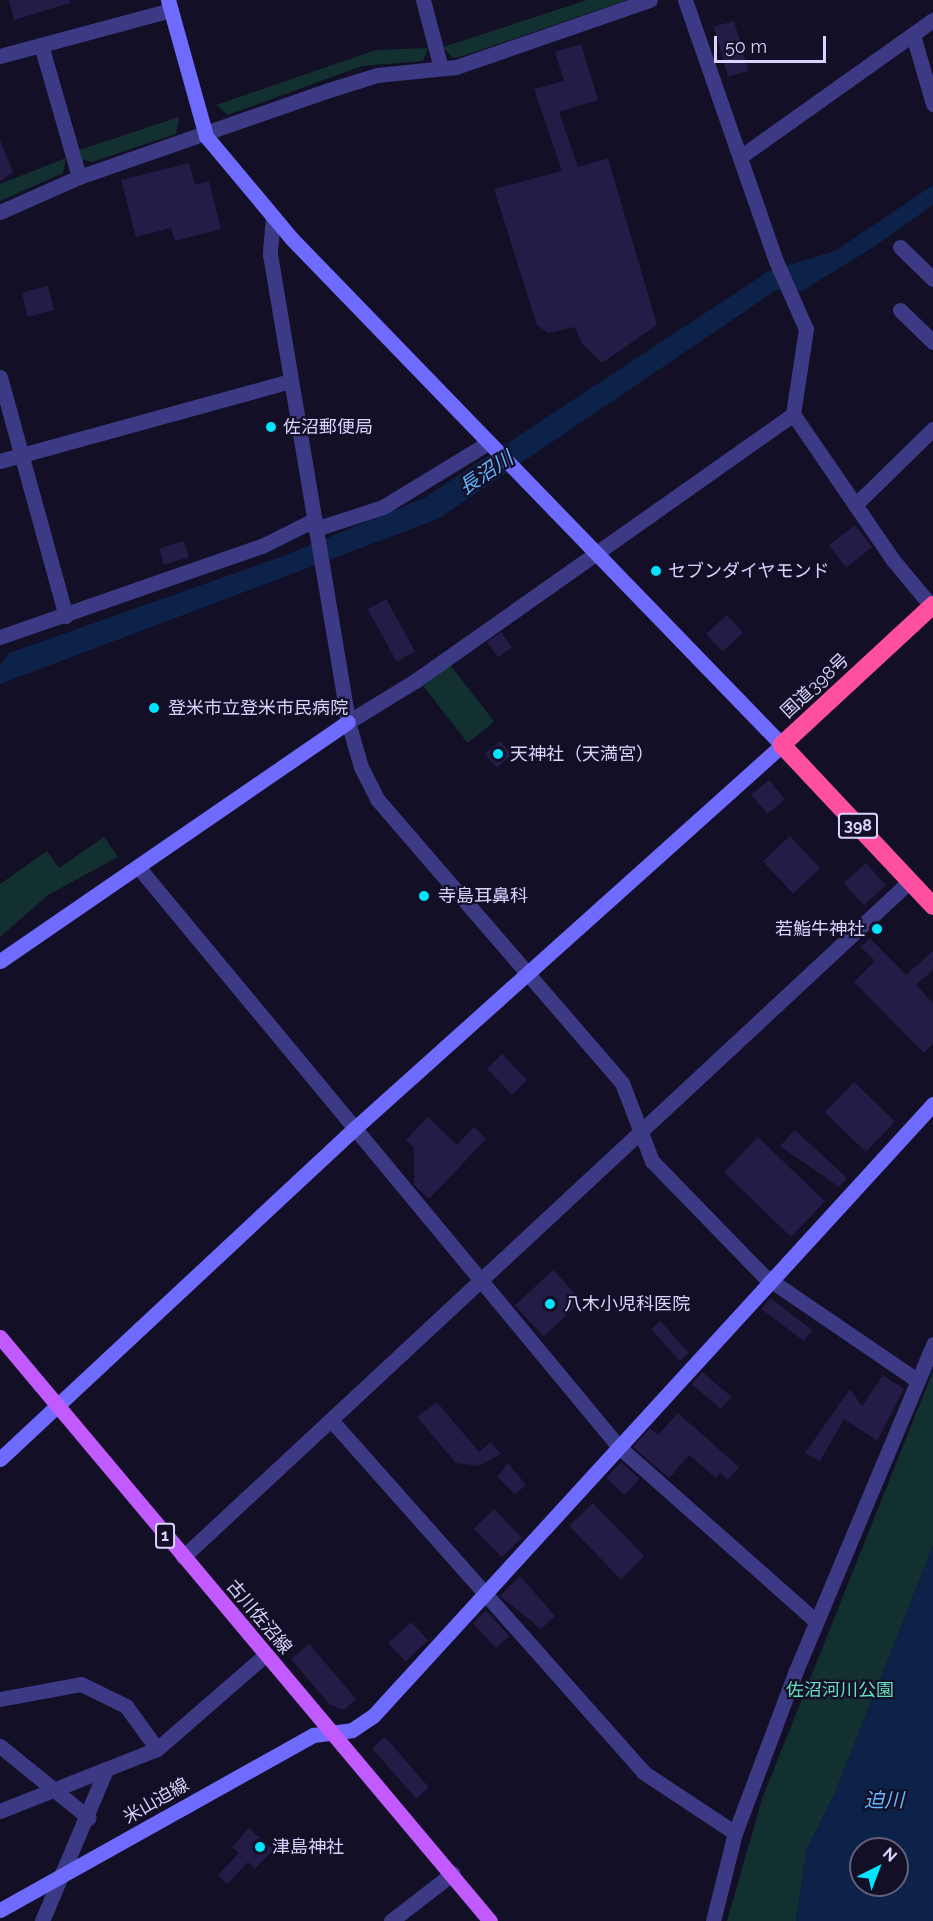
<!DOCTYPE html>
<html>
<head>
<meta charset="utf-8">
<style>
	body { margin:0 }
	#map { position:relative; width:933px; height:1921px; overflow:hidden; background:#130f26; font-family:Raleway,"Noto Sans JP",sans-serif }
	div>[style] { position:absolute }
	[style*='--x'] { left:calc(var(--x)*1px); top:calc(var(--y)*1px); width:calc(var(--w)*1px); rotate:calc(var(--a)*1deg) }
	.green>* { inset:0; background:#12302f; transform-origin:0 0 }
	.water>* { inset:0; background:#0c2248 }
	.building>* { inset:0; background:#241b47; transform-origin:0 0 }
	.street>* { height:15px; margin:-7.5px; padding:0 7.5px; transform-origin:7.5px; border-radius:7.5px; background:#3d3a85 }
	.secondary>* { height:15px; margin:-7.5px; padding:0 7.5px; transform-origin:7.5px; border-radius:7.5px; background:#6f6bff }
	.primary>* { height:15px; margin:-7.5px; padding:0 7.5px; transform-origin:7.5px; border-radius:7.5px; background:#c25bff }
	.highway>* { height:18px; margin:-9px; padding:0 9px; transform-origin:9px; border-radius:9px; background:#ff4fa3 }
	.dots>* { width:16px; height:16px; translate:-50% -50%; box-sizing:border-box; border:3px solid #130f26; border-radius:50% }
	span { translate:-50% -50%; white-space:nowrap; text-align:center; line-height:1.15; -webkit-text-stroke:4.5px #130f26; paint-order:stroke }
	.shield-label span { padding:2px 4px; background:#130f26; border:2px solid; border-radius:4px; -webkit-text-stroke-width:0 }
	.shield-label { font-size:16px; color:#d9d4ff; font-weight:700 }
	.poi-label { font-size:18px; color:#d9d4ff }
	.left { translate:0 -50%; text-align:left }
	.right { translate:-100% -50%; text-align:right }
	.street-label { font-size:18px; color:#d9d4ff }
	.park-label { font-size:18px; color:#5fe0c0 }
	.water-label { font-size:20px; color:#62b6ff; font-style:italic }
	.north { position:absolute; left:849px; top:1837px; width:60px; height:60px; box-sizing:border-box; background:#130f26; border:2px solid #625e7d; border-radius:50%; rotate:42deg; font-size:16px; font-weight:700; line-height:24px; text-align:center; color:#d9d4ff }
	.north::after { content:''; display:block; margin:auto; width:21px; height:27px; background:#00e5ff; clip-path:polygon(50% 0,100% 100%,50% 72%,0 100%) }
	.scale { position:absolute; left:714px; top:36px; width:112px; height:27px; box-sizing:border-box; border:3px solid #d9d4ff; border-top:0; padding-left:8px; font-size:18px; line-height:21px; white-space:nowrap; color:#d9d4ff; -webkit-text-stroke:4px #130f26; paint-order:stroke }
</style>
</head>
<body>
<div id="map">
	<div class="green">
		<div style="clip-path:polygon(587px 0,627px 0,463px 56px,453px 58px,443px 47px)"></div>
		<div style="clip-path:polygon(428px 48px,423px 61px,362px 66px,228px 115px,216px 105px,376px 50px)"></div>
		<div style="clip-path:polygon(179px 117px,176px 134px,92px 162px,81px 159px,79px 150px)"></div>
		<div style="clip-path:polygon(66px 158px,63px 173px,0 201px,0 184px)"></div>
		<div style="left:450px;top:665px;width:72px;height:34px;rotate:52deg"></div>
		<div style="clip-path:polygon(104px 837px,118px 857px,48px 895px,0 937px,0 884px,47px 851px,59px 868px)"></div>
		<div style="clip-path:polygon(933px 1371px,933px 1546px,835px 1793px,807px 1849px,796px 1921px,727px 1921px,762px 1799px)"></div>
	</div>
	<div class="water">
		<div style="clip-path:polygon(933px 185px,933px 205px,872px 248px,802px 291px,778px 289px,438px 519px,0 684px,0 666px,9px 653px,281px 557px,424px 498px,769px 271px,835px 251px)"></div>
		<div style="clip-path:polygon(evenodd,933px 1546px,933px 1921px,796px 1921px,807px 1849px,835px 1793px,933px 1546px,861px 1849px,897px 1849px,897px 1885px,861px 1885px,861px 1849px)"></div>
	</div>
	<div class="building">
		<div style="clip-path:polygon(9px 0,70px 0,70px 3px,14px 20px)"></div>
		<div style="left:734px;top:21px;width:52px;height:21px;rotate:74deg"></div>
		<div style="clip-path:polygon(581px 44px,598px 100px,559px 112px,578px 167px,608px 158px,657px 325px,602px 363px,582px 344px,575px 327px,548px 333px,537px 325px,494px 189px,562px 171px,534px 89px,564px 81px,555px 52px)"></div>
		<div style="clip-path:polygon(0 140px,13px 172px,0 182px)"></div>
		<div style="clip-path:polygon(189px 163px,195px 185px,209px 181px,221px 229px,175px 241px,171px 228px,136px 237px,121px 180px)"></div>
		<div style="left:48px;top:286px;width:25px;height:27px;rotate:76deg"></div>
		<div style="left:855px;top:525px;width:28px;height:33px;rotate:52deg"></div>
		<div style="left:184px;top:541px;width:17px;height:26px;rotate:73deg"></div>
		<div style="left:386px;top:599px;width:60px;height:21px;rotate:61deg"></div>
		<div style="left:727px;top:615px;width:24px;height:28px;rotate:48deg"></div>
		<div style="left:501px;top:632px;width:19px;height:17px;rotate:55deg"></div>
		<div style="left:500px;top:741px;width:18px;height:20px;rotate:49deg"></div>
		<div style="left:769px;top:780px;width:25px;height:23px;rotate:50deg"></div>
		<div style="left:790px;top:836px;width:44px;height:37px;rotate:47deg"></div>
		<div style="left:866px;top:863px;width:30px;height:30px;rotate:48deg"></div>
		<div style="clip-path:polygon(870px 938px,906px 975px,933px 951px,933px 970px,916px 985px,933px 1003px,933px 1044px,924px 1053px,854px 982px,875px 961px,861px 947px)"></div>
		<div style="left:502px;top:1054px;width:36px;height:21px;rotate:46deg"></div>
		<div style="left:854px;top:1082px;width:57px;height:42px;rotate:44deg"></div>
		<div style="clip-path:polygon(428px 1117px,457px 1145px,474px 1127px,486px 1139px,429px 1199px,414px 1185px,414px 1148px,406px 1140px)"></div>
		<div style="clip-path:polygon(795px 1130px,847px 1178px,839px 1187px,780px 1146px)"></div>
		<div style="left:758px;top:1137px;width:93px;height:49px;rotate:44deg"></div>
		<div style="left:553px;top:1270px;width:42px;height:52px;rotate:47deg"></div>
		<div style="left:770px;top:1298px;width:53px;height:14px;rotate:37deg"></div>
		<div style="left:660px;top:1321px;width:43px;height:12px;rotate:48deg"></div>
		<div style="left:702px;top:1372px;width:38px;height:16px;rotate:40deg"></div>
		<div style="clip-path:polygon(883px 1375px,904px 1389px,877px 1441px,844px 1419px,820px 1461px,805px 1453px,850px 1389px,862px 1406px)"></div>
		<div style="clip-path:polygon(437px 1402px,479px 1452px,491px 1442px,501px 1454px,478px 1466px,456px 1463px,417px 1417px)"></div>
		<div style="clip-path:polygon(678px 1413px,739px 1467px,728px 1480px,720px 1473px,716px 1478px,689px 1455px,669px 1478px,633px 1447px,650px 1428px,658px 1435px)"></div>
		<div style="left:621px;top:1462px;width:25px;height:22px;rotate:42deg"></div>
		<div style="clip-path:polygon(508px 1463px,526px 1485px,515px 1494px,497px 1477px)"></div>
		<div style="left:593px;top:1503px;width:74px;height:33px;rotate:46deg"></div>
		<div style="left:494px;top:1509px;width:40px;height:28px;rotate:46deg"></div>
		<div style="clip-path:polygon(520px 1576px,555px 1616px,541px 1629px,500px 1596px)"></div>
		<div style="left:486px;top:1611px;width:34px;height:18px;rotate:47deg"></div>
		<div style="left:411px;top:1622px;width:25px;height:31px;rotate:47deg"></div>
		<div style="clip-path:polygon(309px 1644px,356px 1699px,344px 1710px,330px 1705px,291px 1659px)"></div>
		<div style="left:385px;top:1737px;width:67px;height:17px;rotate:49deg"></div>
		<div style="clip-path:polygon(249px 1828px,273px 1850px,255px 1869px,248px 1862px,227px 1884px,218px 1875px,239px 1853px,232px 1847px)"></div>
	</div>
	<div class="street">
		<div style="--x:423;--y:0;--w:70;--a:75.2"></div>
		<div style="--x:685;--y:0;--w:276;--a:70.8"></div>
		<div style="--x:776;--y:261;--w:74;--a:66.2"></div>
		<div style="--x:806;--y:329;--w:86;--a:98.7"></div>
		<div style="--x:793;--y:414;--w:177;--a:55.6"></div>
		<div style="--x:893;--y:560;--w:61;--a:50.3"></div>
		<div style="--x:913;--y:35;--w:72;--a:73.8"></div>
		<div style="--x:41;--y:45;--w:137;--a:73.9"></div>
		<div style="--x:0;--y:56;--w:177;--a:-15.1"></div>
		<div style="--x:740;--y:157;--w:237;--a:-35.4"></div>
		<div style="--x:0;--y:212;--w:86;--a:-23.9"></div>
		<div style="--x:79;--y:177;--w:265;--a:-19.2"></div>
		<div style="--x:329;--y:90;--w:50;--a:-17.4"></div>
		<div style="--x:377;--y:75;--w:79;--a:-5.8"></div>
		<div style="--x:456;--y:67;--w:205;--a:-19.1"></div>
		<div style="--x:273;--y:217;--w:37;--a:95"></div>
		<div style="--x:270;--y:254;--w:474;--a:80.5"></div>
		<div style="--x:348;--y:722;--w:47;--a:73.9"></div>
		<div style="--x:361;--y:767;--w:36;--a:63"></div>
		<div style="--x:377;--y:799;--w:375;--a:49.2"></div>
		<div style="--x:622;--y:1083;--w:84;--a:69"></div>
		<div style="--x:652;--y:1161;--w:161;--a:45.8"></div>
		<div style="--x:764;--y:1276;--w:186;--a:34.3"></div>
		<div style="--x:900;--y:247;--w:46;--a:44.1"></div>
		<div style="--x:900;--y:310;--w:46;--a:44.1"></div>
		<div style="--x:0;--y:377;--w:248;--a:74.6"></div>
		<div style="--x:0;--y:461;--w:301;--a:-15.4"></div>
		<div style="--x:855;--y:505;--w:109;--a:-44.3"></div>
		<div style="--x:315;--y:529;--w:71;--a:-17.9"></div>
		<div style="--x:383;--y:507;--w:123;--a:-31.4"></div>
		<div style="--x:0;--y:637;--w:277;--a:-19.2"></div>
		<div style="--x:262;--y:546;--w:58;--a:-26.6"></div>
		<div style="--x:348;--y:722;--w:79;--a:-31.5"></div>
		<div style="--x:415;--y:681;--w:463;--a:-35.2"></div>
		<div style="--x:139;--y:868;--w:752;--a:50.34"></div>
		<div style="--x:619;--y:1447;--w:263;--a:41.5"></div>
		<div style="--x:331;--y:1420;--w:470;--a:48.4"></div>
		<div style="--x:643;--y:1772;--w:110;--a:33.5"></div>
		<div style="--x:183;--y:1557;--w:993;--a:-42.92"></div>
		<div style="--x:0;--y:1699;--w:82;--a:-10.5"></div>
		<div style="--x:81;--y:1684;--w:50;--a:26.1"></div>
		<div style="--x:126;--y:1706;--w:53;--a:54.2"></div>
		<div style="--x:157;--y:1749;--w:169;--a:158.5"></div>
		<div style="--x:0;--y:1746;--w:114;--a:39"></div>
		<div style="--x:157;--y:1749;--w:143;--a:-41"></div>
		<div style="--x:42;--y:1921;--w:162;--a:-67.1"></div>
		<div style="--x:391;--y:1921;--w:78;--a:-37.7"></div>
		<div style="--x:713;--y:1921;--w:91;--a:-76"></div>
		<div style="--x:735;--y:1833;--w:171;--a:-69.4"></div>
		<div style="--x:795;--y:1673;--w:357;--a:-67.2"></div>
	</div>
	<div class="secondary">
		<div style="--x:0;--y:961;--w:422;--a:-34.5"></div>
		<div style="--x:0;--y:1459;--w:485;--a:-43"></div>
		<div style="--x:355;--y:1128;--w:574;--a:-41.89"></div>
		<div style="--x:782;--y:745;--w:704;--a:-134.08"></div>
		<div style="--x:292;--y:239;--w:134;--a:-129.9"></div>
		<div style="--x:206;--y:136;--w:141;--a:-105.6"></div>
		<div style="--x:0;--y:1910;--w:359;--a:-29.2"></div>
		<div style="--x:313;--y:1735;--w:39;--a:-7"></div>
		<div style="--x:352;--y:1730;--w:25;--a:-34"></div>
		<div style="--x:373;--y:1716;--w:830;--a:-47.54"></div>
	</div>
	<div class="primary">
		<div style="--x:0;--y:1337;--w:762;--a:50"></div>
	</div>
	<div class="highway">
		<div style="--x:933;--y:605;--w:206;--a:137.2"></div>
		<div style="--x:782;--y:745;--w:221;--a:46.8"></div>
	</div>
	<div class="dots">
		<div style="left:271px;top:427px;background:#00e5ff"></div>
		<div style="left:656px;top:571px;background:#00e5ff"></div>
		<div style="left:154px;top:708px;background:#00e5ff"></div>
		<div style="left:498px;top:754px;background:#00e5ff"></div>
		<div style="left:424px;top:896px;background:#00e5ff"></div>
		<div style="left:877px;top:929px;background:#00e5ff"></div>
		<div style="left:550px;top:1304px;background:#00e5ff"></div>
		<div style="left:260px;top:1847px;background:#00e5ff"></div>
	</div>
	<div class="shield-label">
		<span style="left:858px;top:826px">398</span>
		<span style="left:165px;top:1536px">1</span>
	</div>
	<div class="poi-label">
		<span class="left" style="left:283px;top:427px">佐沼郵便局</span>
		<span class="left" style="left:668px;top:571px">セブンダイヤモンド</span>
		<span class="left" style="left:168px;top:708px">登米市立登米市民病院</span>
		<span class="left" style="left:510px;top:754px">天神社（天満宮）</span>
		<span class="left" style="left:438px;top:896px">寺島耳鼻科</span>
		<span class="right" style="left:865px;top:929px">若鮨牛神社</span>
		<span class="left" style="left:564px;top:1304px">八木小児科医院</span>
		<span class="left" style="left:272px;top:1847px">津島神社</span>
	</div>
	<div class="street-label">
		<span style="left:815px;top:686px;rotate:-43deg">国道398号</span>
		<span style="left:259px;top:1617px;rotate:50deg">古川佐沼線</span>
		<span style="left:156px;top:1801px;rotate:-30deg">米山迫線</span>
	</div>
	<div class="park-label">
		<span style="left:840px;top:1690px">佐沼河川公園</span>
	</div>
	<div class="water-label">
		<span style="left:486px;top:473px;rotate:-34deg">長沼川</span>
		<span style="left:884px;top:1800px">迫川</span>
	</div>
	<div class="north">N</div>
	<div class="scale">50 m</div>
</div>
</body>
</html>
